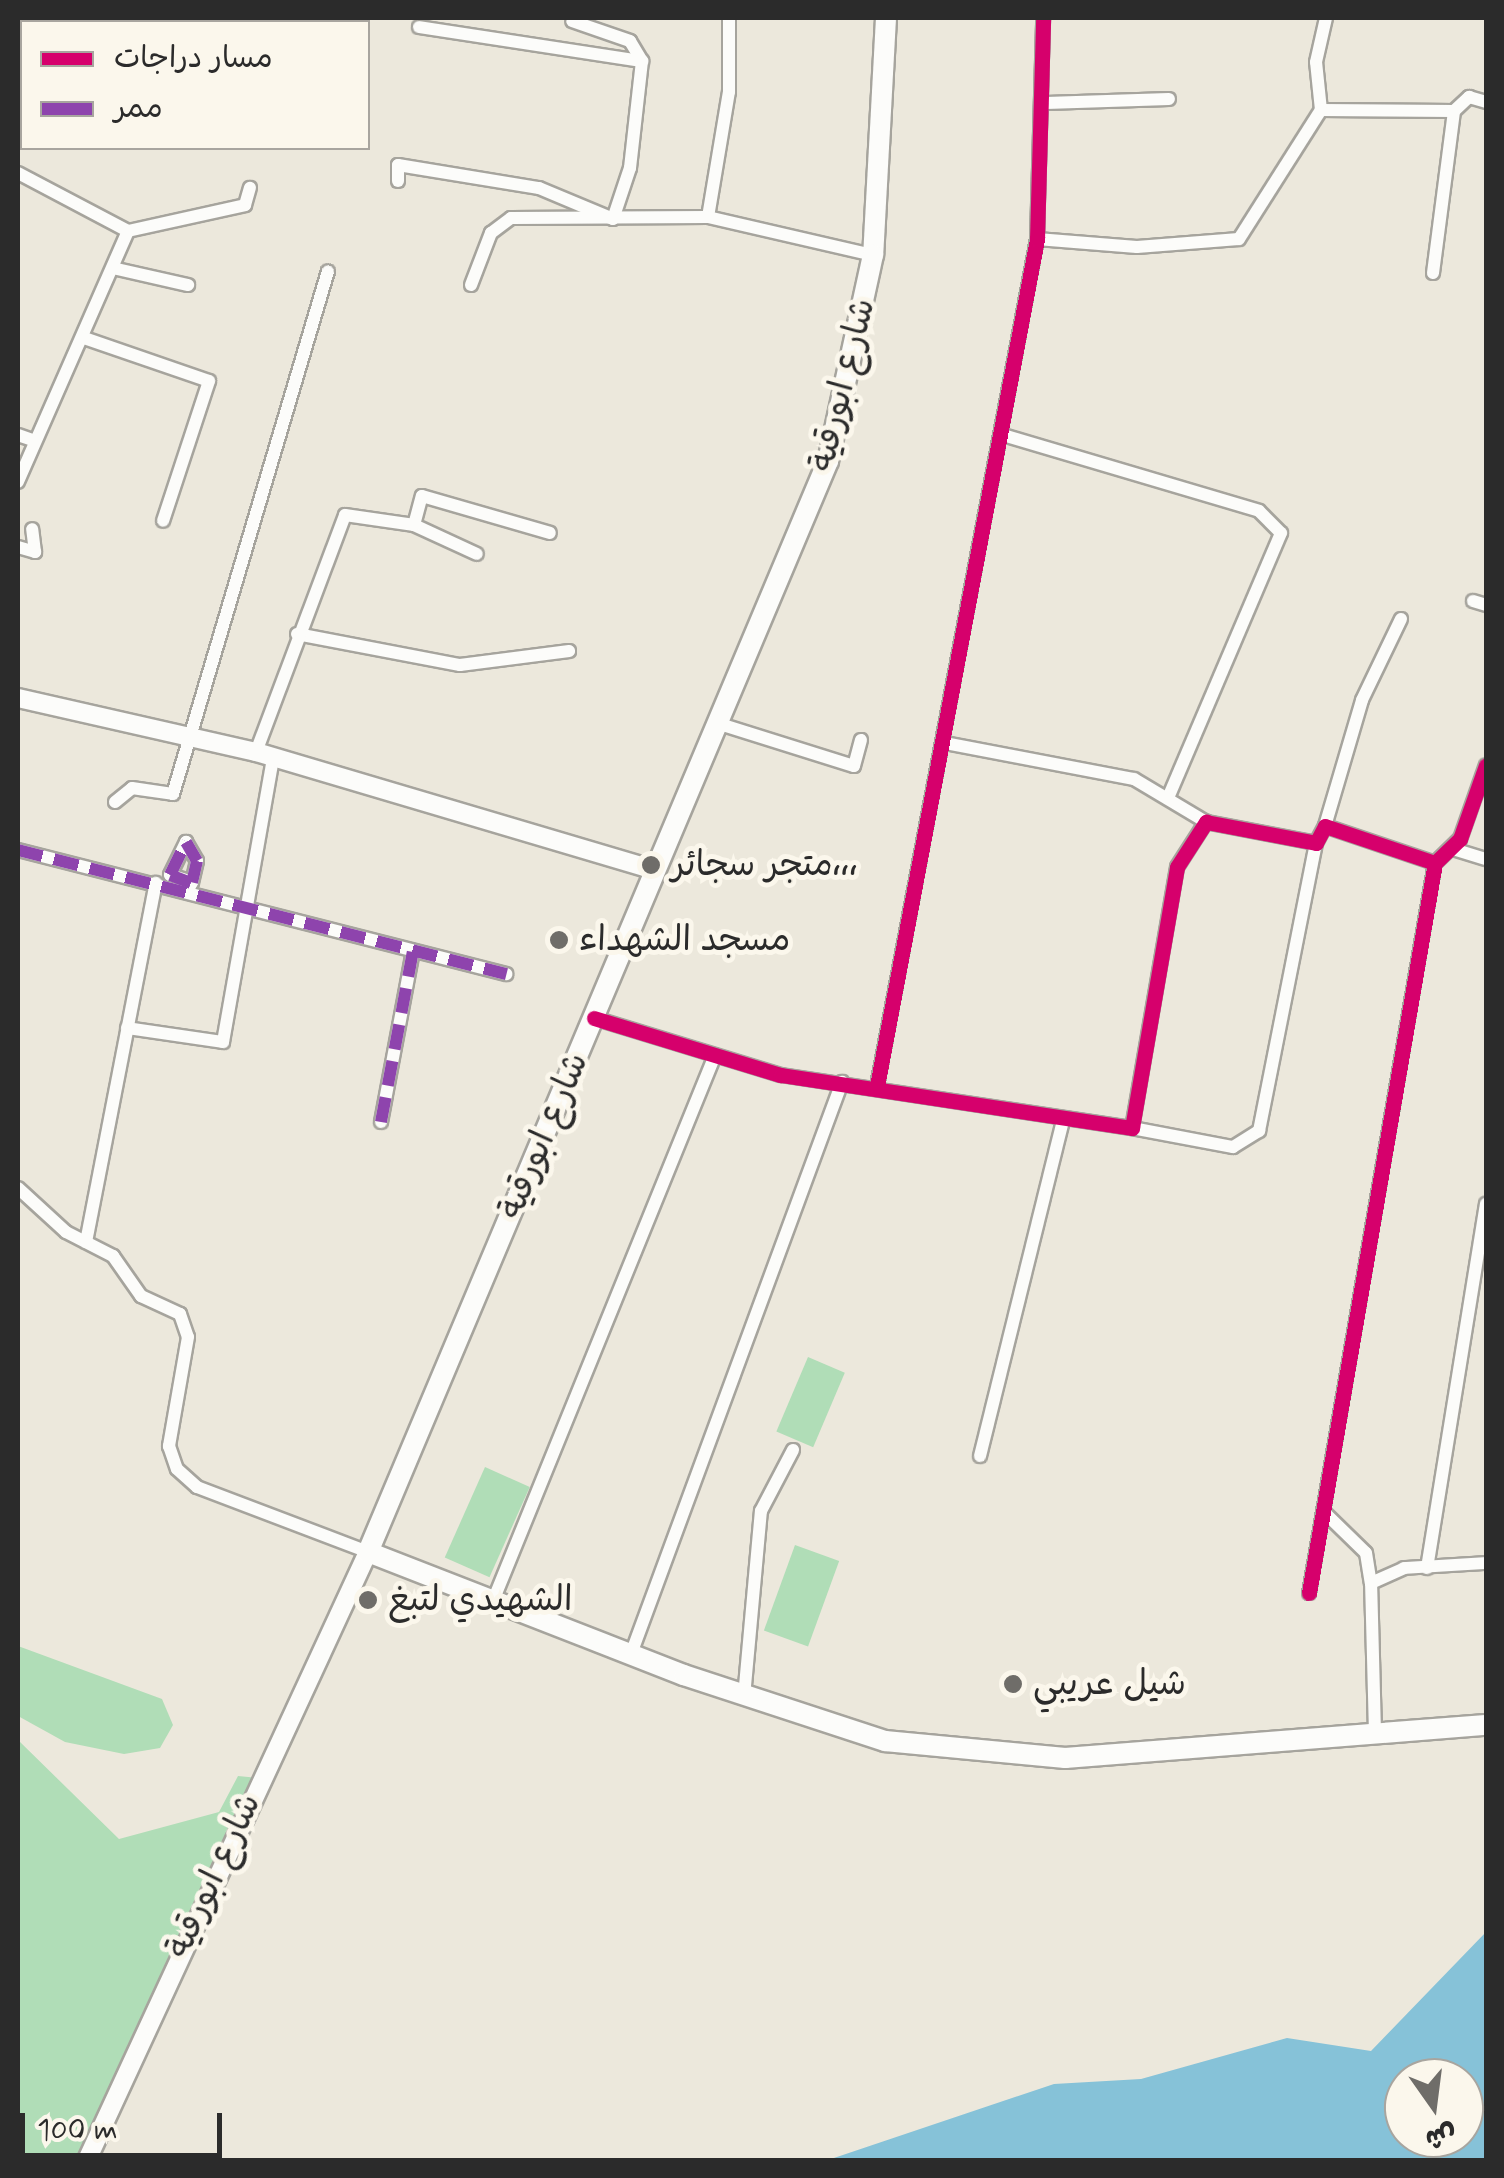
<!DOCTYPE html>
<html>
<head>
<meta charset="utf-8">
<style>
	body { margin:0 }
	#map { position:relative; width:1504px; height:2178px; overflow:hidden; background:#ece8dc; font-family:Mynerve,"Playpen Sans Arabic",sans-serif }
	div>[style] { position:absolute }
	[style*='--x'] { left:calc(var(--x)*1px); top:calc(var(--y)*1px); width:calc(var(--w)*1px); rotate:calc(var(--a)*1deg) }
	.green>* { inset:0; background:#b0ddb7; transform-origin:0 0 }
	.water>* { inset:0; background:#86c2d8 }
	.roads { filter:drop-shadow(2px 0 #a6a49d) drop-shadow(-2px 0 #a6a49d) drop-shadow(0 2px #a6a49d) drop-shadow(0 -2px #a6a49d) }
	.street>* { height:12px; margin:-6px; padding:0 6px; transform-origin:6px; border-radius:6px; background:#fcfcfa }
	.secondary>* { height:18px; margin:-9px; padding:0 9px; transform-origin:9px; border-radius:9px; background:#fcfcfa }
	.primary>* { height:20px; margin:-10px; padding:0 10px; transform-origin:10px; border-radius:10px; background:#fcfcfa }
	.quiet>* { height:12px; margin-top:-6px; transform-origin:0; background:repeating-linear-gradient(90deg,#8e44ad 0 25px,transparent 0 37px) }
	.cycleway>* { height:15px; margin:-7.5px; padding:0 7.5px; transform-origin:7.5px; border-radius:7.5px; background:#d6006c }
	.dots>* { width:28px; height:28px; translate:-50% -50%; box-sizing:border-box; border:5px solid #fbf7ec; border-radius:50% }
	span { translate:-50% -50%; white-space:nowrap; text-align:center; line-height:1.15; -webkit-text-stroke:10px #fbf7ec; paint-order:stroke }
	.street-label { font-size:35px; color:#2b2b2b }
	.poi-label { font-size:35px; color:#2b2b2b }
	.left { translate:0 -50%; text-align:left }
	.frame { position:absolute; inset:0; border:20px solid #2b2b2b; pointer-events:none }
	.legend { position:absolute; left:20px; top:20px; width:350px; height:130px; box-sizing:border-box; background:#fbf7ec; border:2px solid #a8a59f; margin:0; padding:12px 18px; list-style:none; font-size:30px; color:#2b2b2b }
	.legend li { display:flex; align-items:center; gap:20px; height:50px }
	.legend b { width:50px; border:2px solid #a8a59f }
	.north { position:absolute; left:1384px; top:2058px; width:100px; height:100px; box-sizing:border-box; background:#fbf7ec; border:2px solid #a8a59f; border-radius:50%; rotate:166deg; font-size:28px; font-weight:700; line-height:40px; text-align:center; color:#2b2b2b }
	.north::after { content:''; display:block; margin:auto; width:35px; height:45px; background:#6f6d69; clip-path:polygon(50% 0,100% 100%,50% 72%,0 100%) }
	.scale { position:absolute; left:20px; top:2113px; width:202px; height:45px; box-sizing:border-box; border:5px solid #2b2b2b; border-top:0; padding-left:12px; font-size:30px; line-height:35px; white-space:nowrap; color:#2b2b2b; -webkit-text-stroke:8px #fbf7ec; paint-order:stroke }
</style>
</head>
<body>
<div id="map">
	<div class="green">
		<div style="left:808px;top:1357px;width:40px;height:81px;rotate:23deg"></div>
		<div style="left:485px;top:1467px;width:49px;height:99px;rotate:24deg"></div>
		<div style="left:795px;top:1545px;width:47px;height:91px;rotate:20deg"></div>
		<div style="clip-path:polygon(18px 1646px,162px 1699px,173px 1725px,160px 1748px,124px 1754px,65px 1742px,18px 1716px)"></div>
		<div style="clip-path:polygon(18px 1740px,119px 1839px,219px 1812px,238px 1776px,258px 1778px,87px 2160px,18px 2160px)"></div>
	</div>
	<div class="water">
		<div style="clip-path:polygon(evenodd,1486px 1932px,1486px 2160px,828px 2160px,1054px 2084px,1141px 2079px,1287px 2038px,1371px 2051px,1486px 1932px,1404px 2078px,1464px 2078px,1464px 2138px,1404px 2138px,1404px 2078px)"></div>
	</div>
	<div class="roads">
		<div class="street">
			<div style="--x:248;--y:22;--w:4;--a:-63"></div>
			<div style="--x:315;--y:22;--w:4;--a:-63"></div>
			<div style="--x:419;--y:27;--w:226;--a:8.7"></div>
			<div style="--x:1046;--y:103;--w:123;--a:-1.9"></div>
			<div style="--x:1321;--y:110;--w:133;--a:0.4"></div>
			<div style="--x:1321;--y:110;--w:48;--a:-95.9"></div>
			<div style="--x:1316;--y:62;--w:45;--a:-77.2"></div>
			<div style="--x:18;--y:173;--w:124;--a:27.8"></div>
			<div style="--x:128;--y:231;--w:274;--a:113.7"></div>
			<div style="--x:398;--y:181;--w:16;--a:-90"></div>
			<div style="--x:398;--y:165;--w:143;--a:9.3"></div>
			<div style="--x:539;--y:188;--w:80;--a:22.7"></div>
			<div style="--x:613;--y:219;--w:54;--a:-71.6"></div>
			<div style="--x:630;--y:168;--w:108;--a:-83.6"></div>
			<div style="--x:642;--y:61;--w:23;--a:-121"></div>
			<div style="--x:630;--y:41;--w:61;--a:-161"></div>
			<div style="--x:708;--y:217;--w:127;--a:-80.5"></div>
			<div style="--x:729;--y:92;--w:74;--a:-90"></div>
			<div style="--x:128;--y:231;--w:120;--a:-12.5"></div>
			<div style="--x:245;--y:205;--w:18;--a:-74"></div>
			<div style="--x:1037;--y:239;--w:100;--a:4.6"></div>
			<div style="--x:1137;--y:247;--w:102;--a:-4.5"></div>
			<div style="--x:1239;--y:239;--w:153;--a:-57.6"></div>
			<div style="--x:117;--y:269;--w:73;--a:12.7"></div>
			<div style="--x:1433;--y:273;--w:163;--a:-82.6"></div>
			<div style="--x:1454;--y:111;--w:21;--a:-43"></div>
			<div style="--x:1469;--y:97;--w:18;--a:16"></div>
			<div style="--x:471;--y:285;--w:56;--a:-69"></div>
			<div style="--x:491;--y:233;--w:25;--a:-37"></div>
			<div style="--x:511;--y:218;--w:197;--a:-0.3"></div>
			<div style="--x:708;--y:217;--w:169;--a:13"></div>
			<div style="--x:84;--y:338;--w:132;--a:19"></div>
			<div style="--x:209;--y:381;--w:147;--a:108.2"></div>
			<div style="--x:18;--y:435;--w:18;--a:19"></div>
			<div style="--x:1003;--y:435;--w:267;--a:16.5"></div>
			<div style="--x:1259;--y:511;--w:31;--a:45"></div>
			<div style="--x:1281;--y:533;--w:288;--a:113.1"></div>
			<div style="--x:414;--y:525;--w:69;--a:24.7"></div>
			<div style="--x:18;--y:547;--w:18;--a:16"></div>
			<div style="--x:35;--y:552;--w:23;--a:-97"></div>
			<div style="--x:1473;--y:601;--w:14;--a:17"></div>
			<div style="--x:297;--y:634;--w:166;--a:10.8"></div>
			<div style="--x:460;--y:665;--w:110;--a:-7.3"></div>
			<div style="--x:723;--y:725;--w:137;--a:17.4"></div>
			<div style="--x:854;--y:766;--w:27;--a:-75"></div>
			<div style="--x:945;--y:743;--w:192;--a:10.8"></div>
			<div style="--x:1134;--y:779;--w:84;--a:30.8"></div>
			<div style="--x:256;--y:752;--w:253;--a:-69.4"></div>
			<div style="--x:345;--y:515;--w:70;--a:8.2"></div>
			<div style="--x:414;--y:525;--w:30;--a:-75"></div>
			<div style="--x:422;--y:496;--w:133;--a:16.1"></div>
			<div style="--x:115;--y:802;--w:22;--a:-39"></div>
			<div style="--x:132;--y:788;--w:41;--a:8.3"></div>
			<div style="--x:173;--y:794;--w:545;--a:-73.49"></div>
			<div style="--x:1325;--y:826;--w:131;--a:-73.6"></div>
			<div style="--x:1362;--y:700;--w:90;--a:-64.3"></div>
			<div style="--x:1453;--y:849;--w:34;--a:17"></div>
			<div style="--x:18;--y:850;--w:504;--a:14.26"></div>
			<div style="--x:187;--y:892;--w:11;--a:-63"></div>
			<div style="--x:192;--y:882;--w:23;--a:-162"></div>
			<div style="--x:170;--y:875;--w:37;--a:-64"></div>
			<div style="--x:186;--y:842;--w:22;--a:60"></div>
			<div style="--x:197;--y:861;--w:22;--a:103"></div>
			<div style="--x:594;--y:1018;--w:195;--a:17"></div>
			<div style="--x:781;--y:1075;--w:355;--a:8.6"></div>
			<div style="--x:1132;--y:1128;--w:265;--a:-80.2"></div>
			<div style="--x:1177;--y:867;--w:54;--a:-57.2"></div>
			<div style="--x:1206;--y:822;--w:112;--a:10.8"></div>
			<div style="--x:1316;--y:843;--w:19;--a:-62"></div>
			<div style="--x:1325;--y:826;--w:116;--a:18.6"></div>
			<div style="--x:1435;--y:863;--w:35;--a:-44"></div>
			<div style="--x:1460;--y:839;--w:78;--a:-70.6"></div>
			<div style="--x:127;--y:1028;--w:97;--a:8.3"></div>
			<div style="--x:223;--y:1042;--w:289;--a:-80"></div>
			<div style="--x:877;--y:1086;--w:862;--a:-79.3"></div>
			<div style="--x:1037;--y:239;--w:221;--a:-88.4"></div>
			<div style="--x:381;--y:1122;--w:174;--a:-79.4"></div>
			<div style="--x:1132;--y:1128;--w:103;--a:10.7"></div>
			<div style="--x:1233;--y:1147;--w:31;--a:-32"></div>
			<div style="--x:1259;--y:1131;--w:294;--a:-78.8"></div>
			<div style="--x:18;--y:1188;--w:65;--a:42.5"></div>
			<div style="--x:66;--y:1232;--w:53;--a:27.1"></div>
			<div style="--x:113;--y:1256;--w:49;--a:55"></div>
			<div style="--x:141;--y:1296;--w:43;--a:24.8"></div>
			<div style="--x:180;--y:1314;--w:24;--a:71"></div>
			<div style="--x:188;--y:1337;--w:111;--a:99.9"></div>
			<div style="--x:169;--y:1446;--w:24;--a:71"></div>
			<div style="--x:177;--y:1469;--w:27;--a:42"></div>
			<div style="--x:197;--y:1487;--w:183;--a:20.8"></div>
			<div style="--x:86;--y:1242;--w:366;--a:-79"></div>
			<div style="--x:980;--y:1456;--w:345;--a:-76.1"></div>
			<div style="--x:1325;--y:1513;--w:57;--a:44.3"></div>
			<div style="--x:1366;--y:1553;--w:30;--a:81"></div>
			<div style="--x:1427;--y:1568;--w:369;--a:-80.8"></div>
			<div style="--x:1309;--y:1593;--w:741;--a:-80.21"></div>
			<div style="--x:493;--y:1601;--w:589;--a:-67.87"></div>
			<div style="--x:631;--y:1654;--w:610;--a:-69.75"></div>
			<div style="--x:744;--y:1697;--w:187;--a:-84.8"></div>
			<div style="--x:761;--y:1511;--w:69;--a:-62.3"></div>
			<div style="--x:1375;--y:1733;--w:150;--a:-91.5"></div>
			<div style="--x:1371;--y:1583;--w:36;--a:-24"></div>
			<div style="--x:1404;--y:1568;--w:82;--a:-3.5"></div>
		</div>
		<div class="secondary">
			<div style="--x:18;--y:698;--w:244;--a:12.8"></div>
			<div style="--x:256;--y:752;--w:415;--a:16.5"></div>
			<div style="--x:87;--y:2160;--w:670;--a:-65.19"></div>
		</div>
		<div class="primary">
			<div style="--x:886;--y:18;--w:237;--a:93.1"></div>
			<div style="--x:873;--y:255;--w:211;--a:102.3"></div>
			<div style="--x:828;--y:461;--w:1184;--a:112.86"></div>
			<div style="--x:368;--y:1552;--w:339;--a:21.3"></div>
			<div style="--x:684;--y:1675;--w:212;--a:18.2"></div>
			<div style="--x:885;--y:1741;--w:181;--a:5.4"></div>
			<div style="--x:1065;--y:1758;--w:422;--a:-4.5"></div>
		</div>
	</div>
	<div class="quiet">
		<div style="--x:18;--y:850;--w:504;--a:14.26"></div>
		<div style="--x:191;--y:883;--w:22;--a:-159"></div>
		<div style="--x:170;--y:875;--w:37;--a:-64"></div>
		<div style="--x:186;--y:842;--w:22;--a:60"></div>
		<div style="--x:197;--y:861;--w:22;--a:103"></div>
		<div style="--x:381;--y:1122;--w:174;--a:-79.4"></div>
	</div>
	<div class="cycleway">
		<div style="--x:594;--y:1018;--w:195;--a:17"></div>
		<div style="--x:781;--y:1075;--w:355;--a:8.6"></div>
		<div style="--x:1132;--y:1128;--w:265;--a:-80.2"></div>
		<div style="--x:1177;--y:867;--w:54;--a:-57.2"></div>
		<div style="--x:1206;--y:822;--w:112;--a:10.8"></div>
		<div style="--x:1316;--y:843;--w:19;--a:-62"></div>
		<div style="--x:1325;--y:826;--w:116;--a:18.6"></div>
		<div style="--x:1435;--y:863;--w:35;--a:-44"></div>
		<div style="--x:1460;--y:839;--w:78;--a:-70.6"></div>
		<div style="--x:877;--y:1086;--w:862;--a:-79.3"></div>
		<div style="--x:1037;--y:239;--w:221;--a:-88.4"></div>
		<div style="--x:1309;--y:1593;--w:741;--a:-80.21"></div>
	</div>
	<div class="dots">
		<div style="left:651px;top:865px;background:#6f6d69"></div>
		<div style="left:559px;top:940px;background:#6f6d69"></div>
		<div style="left:368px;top:1600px;background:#6f6d69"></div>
		<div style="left:1013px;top:1684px;background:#6f6d69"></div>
	</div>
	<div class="street-label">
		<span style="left:843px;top:385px;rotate:-76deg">شارع ابورقية</span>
		<span style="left:544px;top:1136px;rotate:-67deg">شارع ابورقية</span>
		<span style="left:214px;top:1876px;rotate:-65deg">شارع ابورقية</span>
	</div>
	<div class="poi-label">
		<span class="left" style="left:671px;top:865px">متجر سجائر،،،</span>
		<span class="left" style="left:579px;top:940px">مسجد الشهداء</span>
		<span class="left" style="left:388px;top:1600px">الشهيدي لتبغ</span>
		<span class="left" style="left:1033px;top:1684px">شيل عريبي</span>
	</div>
	<div class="frame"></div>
	<ul class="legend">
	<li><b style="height:12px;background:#d6006c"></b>مسار دراجات</li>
	<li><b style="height:12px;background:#8e44ad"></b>ممر</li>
	</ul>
	<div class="north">ش</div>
	<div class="scale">100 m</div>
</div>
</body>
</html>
